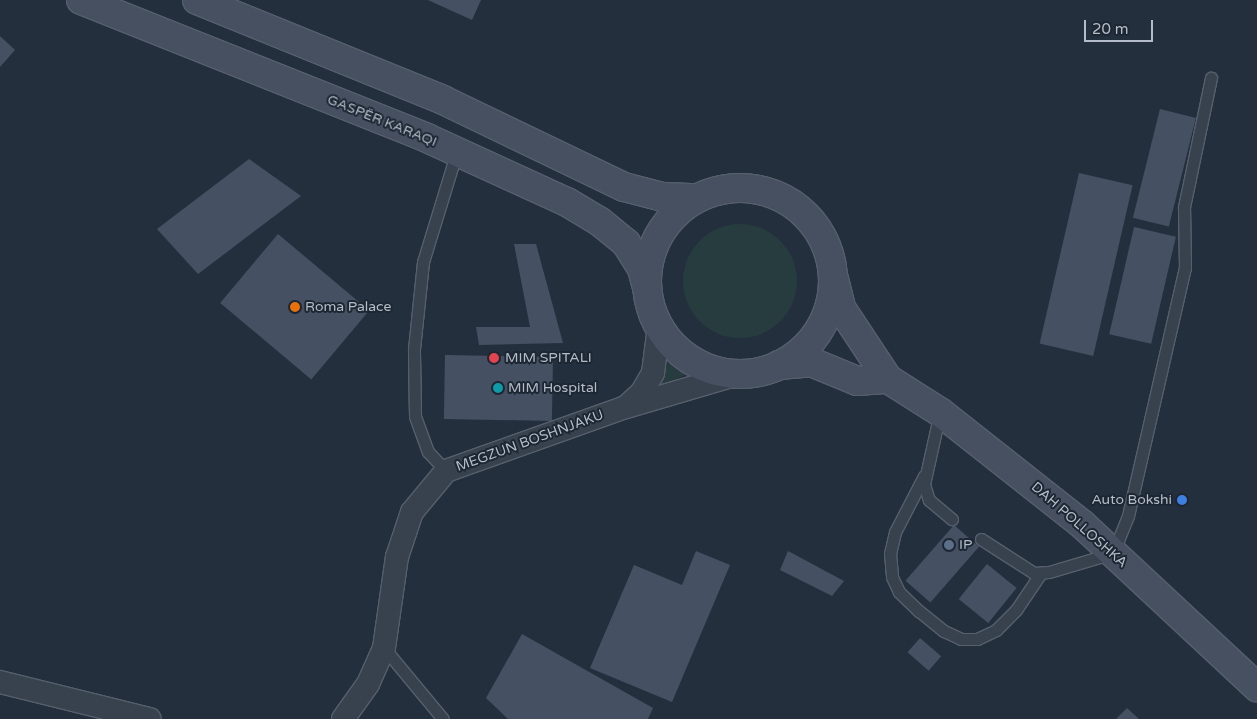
<!DOCTYPE html>
<html>
<head>
<meta charset="utf-8">
<style>
	body { margin:0 }
	#map { position:relative; width:1257px; height:719px; overflow:hidden; background:#242f3e; font-family:"Varela Round",sans-serif }
	div>[style] { position:absolute }
	[style*='--x'] { left:calc(var(--x)*1px); top:calc(var(--y)*1px); width:calc(var(--w)*1px); rotate:calc(var(--a)*1deg) }
	.green>* { inset:0; background:#263c3f }
	.round { border-radius:50% }
	.building>* { inset:0; background:#455162; transform-origin:0 0 }
	.roads { filter:drop-shadow(1px 0 #565f6c) drop-shadow(-1px 0 #565f6c) drop-shadow(0 1px #565f6c) drop-shadow(0 -1px #565f6c) }
	.lane>* { height:11px; margin:-5.5px; padding:0 5.5px; transform-origin:5.5px; border-radius:5.5px; background:#38414e }
	.street>* { height:22px; margin:-11px; padding:0 11px; transform-origin:11px; border-radius:11px; background:#38414e }
	.secondary>* { height:28px; margin:-14px; padding:0 14px; transform-origin:14px; border-radius:14px; background:#465061 }
	.secondary>.ring { margin:-14px; padding:0; box-sizing:content-box; background:none; border:28px solid #465061; border-radius:50% }
	.dots>* { width:14px; height:14px; translate:-50% -50%; box-sizing:border-box; border:2px solid #1d2633; border-radius:50% }
	span { translate:-50% -50%; white-space:nowrap; text-align:center; line-height:1.15; -webkit-text-stroke:4px #1d2633; paint-order:stroke }
	.street-label { font-size:14px; color:#b4bcc9 }
	.poi-label { font-size:14px; color:#b4bcc9 }
	.left { translate:0 -50%; text-align:left }
	.right { translate:-100% -50%; text-align:right }
	.scale { position:absolute; left:1084px; top:20px; width:69px; height:22px; box-sizing:border-box; border:2px solid #b4bcc9; border-top:0; padding-left:6px; font-size:15px; line-height:18px; white-space:nowrap; color:#b4bcc9; -webkit-text-stroke:4px #1d2633; paint-order:stroke }
</style>
</head>
<body>
<div id="map">
	<div class="green">
		<div class="round" style="left:683px;top:224px;width:114px;height:114px"></div>
		<div style="clip-path:polygon(670px 360px,688px 374px,658px 387px,663px 373px)"></div>
	</div>
	<div class="building">
		<div style="clip-path:polygon(428px 0,481px 0,472px 20px)"></div>
		<div style="clip-path:polygon(0 36px,15px 50px,0 67px)"></div>
		<div style="left:1160px;top:109px;width:37px;height:112px;rotate:14deg"></div>
		<div style="clip-path:polygon(249px 159px,301px 196px,198px 274px,157px 229px)"></div>
		<div style="left:1079px;top:173px;width:55px;height:175px;rotate:13deg"></div>
		<div style="left:1134px;top:227px;width:43px;height:110px;rotate:13deg"></div>
		<div style="left:278px;top:234px;width:119px;height:90px;rotate:40deg"></div>
		<div style="clip-path:polygon(514px 244px,536px 244px,563px 343px,479px 345px,476px 327px,530px 327px)"></div>
		<div style="left:445px;top:355px;width:108px;height:64px;rotate:1deg"></div>
		<div style="left:954px;top:525px;width:33px;height:74px;rotate:41deg"></div>
		<div style="clip-path:polygon(696px 551px,730px 565px,672px 702px,590px 668px,634px 565px,682px 585px)"></div>
		<div style="clip-path:polygon(788px 551px,844px 581px,832px 596px,780px 570px)"></div>
		<div style="left:987px;top:564px;width:38px;height:45px;rotate:39deg"></div>
		<div style="clip-path:polygon(522px 634px,653px 708px,648px 719px,508px 719px,486px 698px)"></div>
		<div style="left:920px;top:638px;width:28px;height:19px;rotate:41deg"></div>
		<div style="clip-path:polygon(1127px 708px,1139px 719px,1116px 719px)"></div>
	</div>
	<div class="roads">
		<div class="lane">
			<div style="--x:940;--y:412;--w:74;--a:102.5"></div>
			<div style="--x:924;--y:484;--w:17;--a:73"></div>
			<div style="--x:929;--y:500;--w:30;--a:40"></div>
			<div style="--x:446;--y:471;--w:26;--a:-133"></div>
			<div style="--x:428;--y:452;--w:38;--a:-110"></div>
			<div style="--x:415;--y:416;--w:67;--a:-90.9"></div>
			<div style="--x:414;--y:349;--w:87;--a:-84.1"></div>
			<div style="--x:423;--y:262;--w:116;--a:-73"></div>
			<div style="--x:924;--y:476;--w:63;--a:117.4"></div>
			<div style="--x:895;--y:532;--w:22;--a:103"></div>
			<div style="--x:890;--y:553;--w:24;--a:85"></div>
			<div style="--x:892;--y:577;--w:17;--a:65"></div>
			<div style="--x:899;--y:592;--w:28;--a:44"></div>
			<div style="--x:919;--y:611;--w:32;--a:39"></div>
			<div style="--x:944;--y:631;--w:19;--a:25"></div>
			<div style="--x:961;--y:639;--w:16;--a:0"></div>
			<div style="--x:977;--y:639;--w:21;--a:-25"></div>
			<div style="--x:996;--y:630;--w:28;--a:-45"></div>
			<div style="--x:1016;--y:610;--w:45;--a:-56"></div>
			<div style="--x:981;--y:539;--w:63;--a:32.7"></div>
			<div style="--x:1034;--y:573;--w:15;--a:-4"></div>
			<div style="--x:1049;--y:572;--w:67;--a:-16.5"></div>
			<div style="--x:1113;--y:553;--w:40;--a:-68"></div>
			<div style="--x:1128;--y:516;--w:254;--a:-77.1"></div>
			<div style="--x:1185;--y:268;--w:61;--a:-90.9"></div>
			<div style="--x:1184;--y:207;--w:132;--a:-78.2"></div>
			<div style="--x:384;--y:648;--w:92;--a:50.3"></div>
		</div>
		<div class="street">
			<div style="--x:627;--y:406;--w:21;--a:-43"></div>
			<div style="--x:642;--y:392;--w:22;--a:-60"></div>
			<div style="--x:653;--y:373;--w:47;--a:-82.7"></div>
			<div style="--x:0;--y:682;--w:154;--a:13.9"></div>
			<div style="--x:343;--y:719;--w:43;--a:-54.5"></div>
			<div style="--x:368;--y:684;--w:39;--a:-66"></div>
			<div style="--x:384;--y:648;--w:92;--a:-81.9"></div>
			<div style="--x:397;--y:557;--w:47;--a:-71.6"></div>
			<div style="--x:412;--y:512;--w:53;--a:-50.3"></div>
			<div style="--x:446;--y:471;--w:191;--a:-19.6"></div>
			<div style="--x:626;--y:407;--w:114;--a:-16.4"></div>
		</div>
		<div class="secondary">
			<div style="--x:81;--y:0;--w:373;--a:21.7"></div>
			<div style="--x:427;--y:138;--w:154;--a:24.6"></div>
			<div style="--x:567;--y:202;--w:37;--a:31"></div>
			<div style="--x:599;--y:221;--w:35;--a:39"></div>
			<div style="--x:626;--y:243;--w:31;--a:58"></div>
			<div style="--x:642;--y:269;--w:20;--a:75"></div>
			<div style="--x:197;--y:0;--w:266;--a:22.1"></div>
			<div style="--x:443;--y:100;--w:201;--a:25.7"></div>
			<div style="--x:624;--y:187;--w:40;--a:14.4"></div>
			<div style="--x:663;--y:197;--w:34;--a:2"></div>
			<div class="ring" style="left:647px;top:188px;width:158px;height:158px"></div>
			<div style="--x:834;--y:279;--w:30;--a:76"></div>
			<div style="--x:841;--y:308;--w:85;--a:56.5"></div>
			<div style="--x:888;--y:379;--w:62;--a:32.4"></div>
			<div style="--x:940;--y:412;--w:182;--a:38.3"></div>
			<div style="--x:1083;--y:525;--w:238;--a:43"></div>
			<div style="--x:779;--y:365;--w:32;--a:-5"></div>
			<div style="--x:811;--y:362;--w:50;--a:22.4"></div>
			<div style="--x:857;--y:381;--w:31;--a:-4"></div>
		</div>
	</div>
	<div class="dots">
		<div style="left:295px;top:307px;background:#e8710a"></div>
		<div style="left:494px;top:358px;background:#e0444e"></div>
		<div style="left:498px;top:388px;background:#0f9aa8"></div>
		<div style="left:1182px;top:500px;background:#3f7fe0"></div>
		<div style="left:949px;top:545px;background:#5c6f8a"></div>
	</div>
	<div class="street-label">
		<span style="left:382px;top:121px;rotate:22deg">GASPËR KARAQI</span>
		<span style="left:530px;top:441px;rotate:-20deg">MEGZUN BOSHNJAKU</span>
		<span style="left:1079px;top:525px;rotate:41deg">DAH POLLOSHKA</span>
	</div>
	<div class="poi-label">
		<span class="left" style="left:305px;top:307px">Roma Palace</span>
		<span class="left" style="left:505px;top:358px">MIM SPITALI</span>
		<span class="left" style="left:508px;top:388px">MIM Hospital</span>
		<span class="right" style="left:1172px;top:500px">Auto Bokshi</span>
		<span class="left" style="left:959px;top:545px">IP</span>
	</div>
	<div class="scale">20 m</div>
</div>
</body>
</html>
